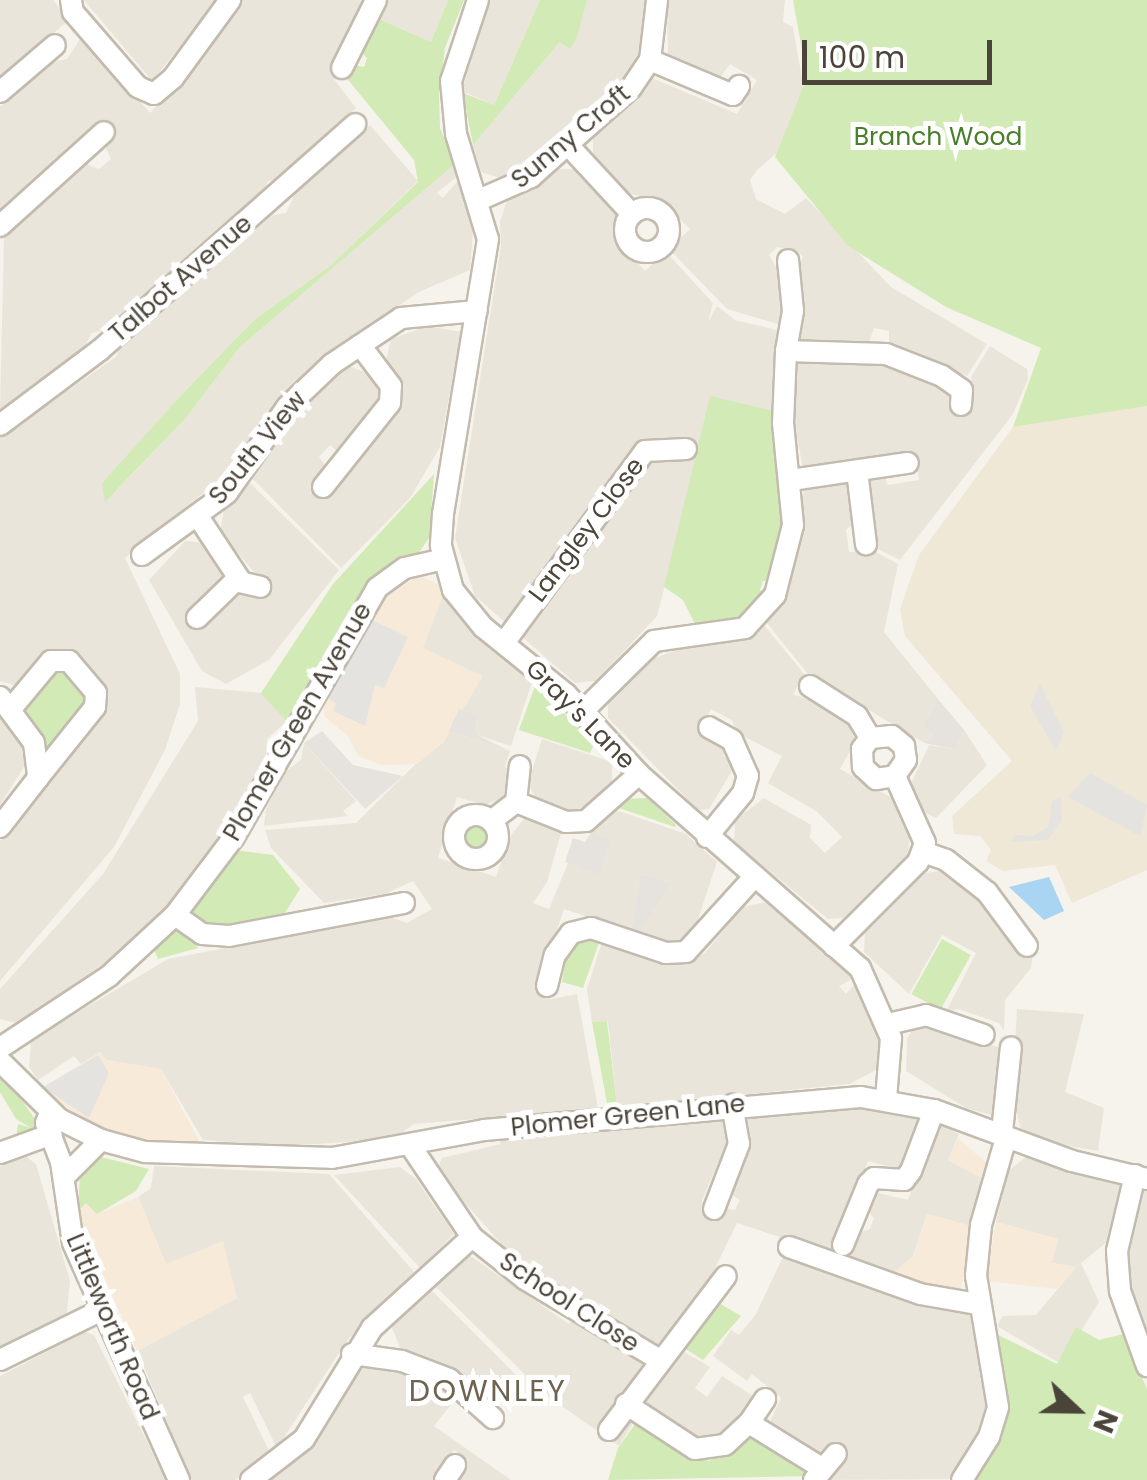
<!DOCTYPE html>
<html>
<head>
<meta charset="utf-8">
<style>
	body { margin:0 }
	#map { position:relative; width:1147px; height:1480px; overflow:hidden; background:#f6f3ec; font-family:Poppins,sans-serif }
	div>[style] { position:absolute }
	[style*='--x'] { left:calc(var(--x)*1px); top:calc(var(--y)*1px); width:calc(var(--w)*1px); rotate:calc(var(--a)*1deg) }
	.residential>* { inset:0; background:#eae5da }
	.commercial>* { inset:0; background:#f7ead8 }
	.industrial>* { inset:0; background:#e6e2dd }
	.education>* { inset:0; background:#efe8d6 }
	.green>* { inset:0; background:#d2eab5; transform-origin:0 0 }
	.round { border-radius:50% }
	.parking>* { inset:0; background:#e5e3e0 }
	.water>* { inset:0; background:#a9d4f2 }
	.roads { filter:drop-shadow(2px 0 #c2bbae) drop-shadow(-2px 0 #c2bbae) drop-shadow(0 2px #c2bbae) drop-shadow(0 -2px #c2bbae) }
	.minor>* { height:20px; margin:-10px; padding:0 10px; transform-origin:10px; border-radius:10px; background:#fff }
	.minor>.ring { margin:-10px; padding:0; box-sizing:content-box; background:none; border:20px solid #fff; border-radius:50% }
	span { translate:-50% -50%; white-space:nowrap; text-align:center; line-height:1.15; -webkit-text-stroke:10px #fff; paint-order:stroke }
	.street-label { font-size:25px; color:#4b4439 }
	.park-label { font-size:25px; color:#4a7f2a }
	.quarter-label { font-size:30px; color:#6e6250; letter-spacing:2.5px }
	.north { position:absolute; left:1027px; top:1360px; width:100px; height:100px; -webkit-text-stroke:8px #fff; paint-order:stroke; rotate:112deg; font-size:28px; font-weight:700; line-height:40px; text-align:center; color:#4b4439 }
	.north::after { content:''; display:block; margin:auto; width:35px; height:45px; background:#4b4439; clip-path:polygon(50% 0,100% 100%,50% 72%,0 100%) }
	.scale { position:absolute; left:802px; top:40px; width:190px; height:45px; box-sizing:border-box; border:5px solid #4b4439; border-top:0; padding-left:12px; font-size:30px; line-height:35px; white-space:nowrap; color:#4b4439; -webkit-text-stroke:8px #fff; paint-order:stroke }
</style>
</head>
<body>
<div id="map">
	<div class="residential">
		<div style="clip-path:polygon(0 0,53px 0,69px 20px,0 79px)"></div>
		<div style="clip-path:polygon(84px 0,218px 0,152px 81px)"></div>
		<div style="clip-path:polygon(238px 0,360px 0,367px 6px,330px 74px,356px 108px,281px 179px,268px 181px,260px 198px,166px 284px,108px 329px,92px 333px,84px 348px,0 411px,4px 237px,84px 163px,99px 169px,111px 159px,105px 146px,114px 133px,108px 125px,117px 117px,0 214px,0 107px,52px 62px,67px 59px,82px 36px,150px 113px,196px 63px)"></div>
		<div style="clip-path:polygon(388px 0,448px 0,431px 42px,379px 19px)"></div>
		<div style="clip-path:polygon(489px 0,540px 0,494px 105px,462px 91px)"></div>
		<div style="clip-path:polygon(587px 0,647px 0,640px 54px,628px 77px,521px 173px,507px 180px,481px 172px,473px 145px,561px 41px,571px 48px)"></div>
		<div style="clip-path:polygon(667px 0,785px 0,783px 22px,793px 27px,810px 124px,757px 170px,750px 180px,756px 199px,785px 214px,806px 198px,891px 287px,987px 344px,967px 376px,889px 345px,889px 331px,874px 328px,869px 342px,860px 343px,798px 341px,797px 268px,803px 257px,797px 250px,777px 247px,769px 255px,780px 274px,781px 325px,727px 309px,669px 249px,690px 229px,662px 201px,627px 193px,593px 158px,593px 134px,652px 78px,737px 114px,757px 80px,730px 64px,719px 79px,668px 59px)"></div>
		<div style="clip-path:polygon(370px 125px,418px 181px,330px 266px,254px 320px,187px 389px,123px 465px,116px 491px,185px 419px,240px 347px,455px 164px,459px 175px,437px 193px,443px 198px,460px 178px,473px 230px,470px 270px,419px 292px,320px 359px,266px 416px,232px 469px,125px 558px,180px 674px,180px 704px,165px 750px,114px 847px,0 981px,0 841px,100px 711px,0 681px,0 437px,116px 357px,120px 347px,273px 215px,286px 213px,295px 194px)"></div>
		<div style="clip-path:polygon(553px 169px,580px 169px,615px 208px,617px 240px,645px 271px,666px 252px,713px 303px,708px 322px,717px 306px,735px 320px,780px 331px,774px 411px,686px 504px,657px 616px,596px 681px,575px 683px,475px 596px,455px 538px,501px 246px,500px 222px,507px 200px)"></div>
		<div style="clip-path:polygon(428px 326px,461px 332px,440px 447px,410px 498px,341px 568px,252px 478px,309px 398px,348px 366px,377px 376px,380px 406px,340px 454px,330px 445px,319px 457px,327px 467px,328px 494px,394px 417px,386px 360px,391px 339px)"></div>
		<div style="clip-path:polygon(990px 346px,1027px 369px,1028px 379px,1013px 414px,900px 560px,878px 549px,868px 482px,885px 475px,887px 485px,919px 480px,915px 453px,803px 469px,794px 421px,798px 361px,873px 359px,940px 384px,951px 399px,974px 388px,971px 377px)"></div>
		<div style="clip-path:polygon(249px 482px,339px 570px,269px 660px,226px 684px,202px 671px,149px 580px,185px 541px,207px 543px,234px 592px,267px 587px,220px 532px,224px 510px)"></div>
		<div style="clip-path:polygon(850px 483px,857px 519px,846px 530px,849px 552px,872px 550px,898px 564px,884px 632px,938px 699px,923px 725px,933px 735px,924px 743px,807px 673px,767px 623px,780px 604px,804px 490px)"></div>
		<div style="clip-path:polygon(443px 595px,474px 635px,533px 679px,511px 746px,477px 735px,476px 714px,459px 709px,482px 677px,422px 648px)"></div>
		<div style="clip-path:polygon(764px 625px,805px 675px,793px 694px,846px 715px,855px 742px,840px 769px,894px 799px,910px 833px,908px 855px,843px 918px,828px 919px,734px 842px,735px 820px,764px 798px,811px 825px,810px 838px,825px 853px,842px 837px,816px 811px,768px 783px,782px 756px,737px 733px,732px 720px,711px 709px,699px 730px,728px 747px,723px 756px,736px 764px,709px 809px,698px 810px,608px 718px,608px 696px,655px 658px,696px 643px,743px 639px)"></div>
		<div style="clip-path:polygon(195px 687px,262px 693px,287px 721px,267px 739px,266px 761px,247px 797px,186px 885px,125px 949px,17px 1023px,0 1019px,0 989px,103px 874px,198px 721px)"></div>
		<div style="clip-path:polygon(0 717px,21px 746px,25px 765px,0 805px)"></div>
		<div style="clip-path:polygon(964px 730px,987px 765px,936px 818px,922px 811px,910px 786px,929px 745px,954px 749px)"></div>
		<div style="clip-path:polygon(449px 731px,510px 751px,505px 766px,513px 777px,501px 799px,484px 805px,457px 797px,438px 858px,496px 877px,511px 835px,528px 814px,563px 826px,547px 882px,533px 903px,549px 909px,568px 863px,599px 873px,595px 826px,613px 809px,686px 834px,717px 862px,692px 937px,671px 944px,640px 933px,669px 883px,640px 874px,631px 931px,564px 909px,536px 993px,551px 999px,577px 994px,598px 1109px,414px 1124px,393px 1139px,285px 1146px,203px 1140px,161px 1069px,106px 1060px,100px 1052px,81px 1064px,74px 1056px,38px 1080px,29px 1067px,31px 1040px,168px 959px,390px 917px,407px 923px,432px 909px,413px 881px,385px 894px,324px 903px,271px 848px,265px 830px,356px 823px)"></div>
		<div style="clip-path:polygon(542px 739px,612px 762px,612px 786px,595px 804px,569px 811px,537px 801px,528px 783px)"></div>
		<div style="clip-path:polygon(304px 743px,356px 801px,343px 811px,348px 816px,264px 826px,266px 809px,285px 772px,301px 760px)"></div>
		<div style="clip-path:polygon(947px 870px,1000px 920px,997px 928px,1011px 942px,1034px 944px,1031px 968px,1005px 1000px,1004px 1031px,999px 1023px,958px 1009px,946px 1012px,976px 953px,942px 935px,909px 994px,864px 952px,865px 932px,882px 914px,925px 873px)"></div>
		<div style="clip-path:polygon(765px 902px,850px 973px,854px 978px,839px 986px,846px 994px,857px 982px,881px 1037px,880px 1068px,849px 1084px,617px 1107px,608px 1021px,592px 1022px,587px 989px,603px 939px,672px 963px,687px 962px,705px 953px,743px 907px)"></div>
		<div style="clip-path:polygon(1017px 1009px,1084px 1014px,1065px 1092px,1104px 1108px,1098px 1151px,1051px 1143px,1021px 1130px,1012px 1094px)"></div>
		<div style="clip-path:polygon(917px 1022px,1001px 1048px,1002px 1118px,966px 1108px,906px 1071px,907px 1039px)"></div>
		<div style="clip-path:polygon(837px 1104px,923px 1119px,902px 1170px,868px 1161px,837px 1240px,870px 1229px,874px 1218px,867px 1211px,874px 1192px,908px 1200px,937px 1123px,959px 1134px,948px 1160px,984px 1179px,974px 1227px,927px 1214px,913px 1256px,893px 1274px,737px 1223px,707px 1285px,657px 1345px,510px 1254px,437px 1171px,442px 1158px,501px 1144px,498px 1139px,727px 1116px,730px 1135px,702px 1200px,703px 1213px,715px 1217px,724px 1208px,735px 1210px,740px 1200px,731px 1194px,745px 1114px)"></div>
		<div style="clip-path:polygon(1030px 1154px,1126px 1186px,1107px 1242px,1081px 1263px,1099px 1302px,1061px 1364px,997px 1326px,1003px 1316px,1036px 1315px,1076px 1267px,1052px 1263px,1058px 1239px,996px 1222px,1009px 1170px)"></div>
		<div style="clip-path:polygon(25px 1156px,36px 1164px,70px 1281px,67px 1313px,0 1347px,0 1166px)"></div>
		<div style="clip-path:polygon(154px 1166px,329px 1174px,415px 1273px,349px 1338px,277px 1448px,250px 1393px,243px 1397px,270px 1453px,235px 1480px,192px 1480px,137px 1351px,237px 1298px,166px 1264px,138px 1197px,151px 1188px)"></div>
		<div style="clip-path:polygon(400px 1167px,416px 1179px,454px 1234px,420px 1268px,334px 1175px)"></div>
		<div style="clip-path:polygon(1137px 1182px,1147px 1185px,1147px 1353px,1125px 1291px,1127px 1216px)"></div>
		<div style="clip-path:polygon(787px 1248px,972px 1312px,981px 1384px,990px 1388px,982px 1430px,952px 1479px,822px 1480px,825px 1456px,769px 1424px,781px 1398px,752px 1374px,747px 1381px,713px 1356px,731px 1330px,739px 1335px,756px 1314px)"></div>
		<div style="clip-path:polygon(469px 1255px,569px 1324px,572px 1320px,644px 1365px,618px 1405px,636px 1418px,619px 1446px,546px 1395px,434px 1285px)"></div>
		<div style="clip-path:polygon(430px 1289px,519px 1378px,502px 1405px,401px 1350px,390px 1323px)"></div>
		<div style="clip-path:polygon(85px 1332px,94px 1335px,166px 1480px,0 1480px,0 1376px)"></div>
		<div style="clip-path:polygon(676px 1347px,710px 1367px,695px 1388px,707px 1397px,722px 1376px,756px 1398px,726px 1436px,703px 1443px,648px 1409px,644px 1394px)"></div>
		<div style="clip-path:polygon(357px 1363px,387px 1363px,460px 1393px,434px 1426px,511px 1480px,454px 1480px,468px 1460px,454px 1450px,433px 1480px,270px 1480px,305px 1451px)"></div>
	</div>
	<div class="commercial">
		<div style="clip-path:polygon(419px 575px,440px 585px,442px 598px,423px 648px,483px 676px,443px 743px,417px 764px,381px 765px,358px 756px,348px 736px,325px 717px,322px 701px,373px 606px)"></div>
		<div style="clip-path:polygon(100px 1052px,106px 1060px,161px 1069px,201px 1145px,133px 1139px,101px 1129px,41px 1091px)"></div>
		<div style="clip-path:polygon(958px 1138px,990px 1166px,984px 1179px,948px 1160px)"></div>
		<div style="clip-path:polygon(138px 1197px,166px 1264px,223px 1241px,237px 1298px,137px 1351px,77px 1216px,86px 1203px,97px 1214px)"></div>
		<div style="clip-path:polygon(927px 1214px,974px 1227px,959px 1297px,893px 1274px,913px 1256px)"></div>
		<div style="clip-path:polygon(996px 1222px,1058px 1239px,1052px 1263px,1076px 1267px,1057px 1289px,986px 1281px)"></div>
	</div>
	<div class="industrial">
		<div style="clip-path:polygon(938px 699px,964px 730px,954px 749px,924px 743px,933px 735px,923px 725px)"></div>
		<div style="clip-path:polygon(459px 709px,476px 714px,477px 735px,510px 751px,449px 731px)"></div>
		<div style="clip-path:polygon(322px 731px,353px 765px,403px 776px,365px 809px,304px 743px)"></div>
		<div style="clip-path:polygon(595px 826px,598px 836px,610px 840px,599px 874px,565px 862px,573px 838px,585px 842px)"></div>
		<div style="clip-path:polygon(640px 874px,670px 883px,640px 933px,631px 931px)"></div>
	</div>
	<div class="education">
		<div style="clip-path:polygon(1147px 406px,1147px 870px,1072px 903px,1055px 865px,1003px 871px,986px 861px,991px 850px,980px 836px,954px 834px,952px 816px,1012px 761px,905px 636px,900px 609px,919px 555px,1013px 427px)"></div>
	</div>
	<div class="green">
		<div style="clip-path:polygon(448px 0,464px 0,445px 48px,439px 94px,440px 128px,455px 164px,240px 347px,185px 419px,105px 502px,102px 483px,187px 389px,254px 320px,330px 266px,418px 182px,414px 160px,340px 70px,349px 75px,354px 65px,364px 67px,367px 58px,361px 52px,379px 19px,431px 42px)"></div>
		<div style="clip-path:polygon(540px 0,587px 0,577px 37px,570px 49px,560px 42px,473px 145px,463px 93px,494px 105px)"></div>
		<div style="clip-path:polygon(793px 0,1147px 0,1147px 406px,1013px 427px,1041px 348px,946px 307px,848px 246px,775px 157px,807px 78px)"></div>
		<div style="clip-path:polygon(710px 396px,774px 411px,784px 539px,772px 580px,763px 581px,760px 590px,766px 594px,744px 623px,696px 626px,683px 600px,664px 587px)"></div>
		<div style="clip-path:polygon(434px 474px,429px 538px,418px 554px,371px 579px,287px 722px,261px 693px,333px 584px)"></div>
		<div style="clip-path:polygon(62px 665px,91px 696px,58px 747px,49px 747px,30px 732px,22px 702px,48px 670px)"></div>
		<div style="clip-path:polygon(535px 686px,595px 742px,590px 753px,519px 730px)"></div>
		<div style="clip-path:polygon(647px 798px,676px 825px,675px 827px,616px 807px,624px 799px)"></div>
		<div class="round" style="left:461px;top:820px;width:34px;height:34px"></div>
		<div style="clip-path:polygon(234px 850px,273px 855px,300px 889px,281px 919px,213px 931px,192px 916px,194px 904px)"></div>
		<div style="clip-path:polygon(184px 931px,198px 948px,158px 959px,153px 947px,168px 933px)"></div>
		<div style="clip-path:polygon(601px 937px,583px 988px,562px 982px,568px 947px,574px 940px)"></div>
		<div style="left:942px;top:939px;width:33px;height:63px;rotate:29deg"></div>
		<div style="clip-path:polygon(607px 1021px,617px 1107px,607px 1103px,592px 1022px)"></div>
		<div style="clip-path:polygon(0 1070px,35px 1119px,34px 1131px,16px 1141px,18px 1124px,31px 1128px,16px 1119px,0 1092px)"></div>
		<div style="clip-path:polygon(97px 1156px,149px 1169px,136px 1191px,97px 1214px,86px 1203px,78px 1212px,80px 1173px)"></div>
		<div style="clip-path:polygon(719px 1303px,741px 1316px,703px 1360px,678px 1344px)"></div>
		<div style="clip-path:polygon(1076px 1327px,1099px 1340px,1123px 1334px,1147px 1389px,1147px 1480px,969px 1480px,1005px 1399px,998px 1335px,1057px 1364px)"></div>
		<div style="clip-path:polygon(638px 1420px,708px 1461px,732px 1451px,747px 1433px,807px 1467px,808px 1476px,608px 1480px,618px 1448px)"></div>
	</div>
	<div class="parking">
		<div style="clip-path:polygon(366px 617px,408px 637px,384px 688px,375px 685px,365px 726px,333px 711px,336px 703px,328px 698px)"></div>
		<div style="clip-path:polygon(1040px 684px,1064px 732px,1056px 751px,1030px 706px)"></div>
		<div style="clip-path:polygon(1090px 773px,1147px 805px,1140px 836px,1068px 797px)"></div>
		<div style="clip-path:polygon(1061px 797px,1062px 820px,1048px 840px,1011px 842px,1015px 835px,1033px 836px,1048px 827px,1052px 801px)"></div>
		<div style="clip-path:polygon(98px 1055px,109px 1073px,89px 1118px,43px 1087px)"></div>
	</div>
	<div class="water">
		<div style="clip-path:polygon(1049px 877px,1064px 911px,1044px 920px,1009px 887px)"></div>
	</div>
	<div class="roads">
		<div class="minor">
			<div style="--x:71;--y:0;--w:12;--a:81"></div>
			<div style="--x:73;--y:12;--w:99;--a:49.1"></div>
			<div style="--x:138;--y:87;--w:17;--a:24"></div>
			<div style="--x:154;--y:94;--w:25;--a:-40"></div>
			<div style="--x:173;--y:78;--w:97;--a:-53.8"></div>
			<div style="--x:478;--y:0;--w:85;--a:108.4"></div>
			<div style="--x:451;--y:81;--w:53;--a:84.6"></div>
			<div style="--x:456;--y:134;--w:110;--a:73.1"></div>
			<div style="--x:488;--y:239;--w:279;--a:99.3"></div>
			<div style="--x:443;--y:514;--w:32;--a:94"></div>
			<div style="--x:441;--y:546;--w:46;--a:74.7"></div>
			<div style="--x:453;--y:590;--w:48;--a:51"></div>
			<div style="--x:483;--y:627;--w:107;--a:38.9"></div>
			<div style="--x:566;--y:694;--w:108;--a:47.6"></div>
			<div style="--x:639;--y:774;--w:294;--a:41.3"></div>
			<div style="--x:860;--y:968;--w:77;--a:66.1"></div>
			<div style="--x:891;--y:1038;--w:61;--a:94.7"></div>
			<div style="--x:650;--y:60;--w:90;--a:22.9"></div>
			<div style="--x:733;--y:95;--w:11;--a:-56"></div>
			<div style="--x:342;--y:68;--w:76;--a:-63.4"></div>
			<div style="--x:0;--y:92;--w:72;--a:-40.5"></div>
			<div style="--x:568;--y:145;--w:94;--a:47.2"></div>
			<div style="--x:481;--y:199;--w:55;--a:-23.7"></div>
			<div style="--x:531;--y:177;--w:134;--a:-41.7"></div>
			<div style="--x:631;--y:88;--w:34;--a:-56"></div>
			<div style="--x:650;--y:60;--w:60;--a:-83.3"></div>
			<div class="ring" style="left:625px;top:208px;width:24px;height:24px"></div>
			<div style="--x:0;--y:226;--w:140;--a:-42.1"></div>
			<div style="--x:786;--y:351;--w:41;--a:-80.1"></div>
			<div style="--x:793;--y:311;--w:51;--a:-95.6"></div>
			<div style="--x:0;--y:425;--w:125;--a:-36.9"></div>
			<div style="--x:100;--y:350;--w:341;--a:-41.5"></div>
			<div style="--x:857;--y:471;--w:74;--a:83"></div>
			<div style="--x:791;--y:480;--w:118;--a:-8.3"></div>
			<div style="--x:323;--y:487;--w:107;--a:-51.4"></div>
			<div style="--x:390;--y:403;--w:17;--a:-87"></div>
			<div style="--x:391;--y:386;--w:51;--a:-127.1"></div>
			<div style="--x:199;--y:518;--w:74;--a:56.5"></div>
			<div style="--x:142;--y:555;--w:105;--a:-36.1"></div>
			<div style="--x:227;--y:493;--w:105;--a:-55.1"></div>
			<div style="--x:287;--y:407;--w:62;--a:-43.7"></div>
			<div style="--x:332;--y:364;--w:83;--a:-33.7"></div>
			<div style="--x:401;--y:318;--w:76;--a:-5.3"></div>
			<div style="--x:197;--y:618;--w:53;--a:-44.2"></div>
			<div style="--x:235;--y:581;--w:26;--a:13"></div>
			<div style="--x:504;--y:643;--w:238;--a:-53.7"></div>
			<div style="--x:645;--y:451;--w:41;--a:-2.8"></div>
			<div style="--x:810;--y:686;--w:56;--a:32.6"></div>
			<div style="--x:857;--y:716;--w:26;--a:59"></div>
			<div style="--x:870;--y:738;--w:14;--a:126"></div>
			<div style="--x:862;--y:749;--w:18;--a:87"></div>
			<div style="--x:863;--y:767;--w:18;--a:43"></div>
			<div style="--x:876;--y:779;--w:19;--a:-9"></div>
			<div style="--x:895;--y:776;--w:73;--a:65.9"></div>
			<div style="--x:925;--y:843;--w:20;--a:110"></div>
			<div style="--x:918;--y:862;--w:119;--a:135"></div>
			<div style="--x:0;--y:697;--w:57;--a:53.5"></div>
			<div style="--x:34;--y:743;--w:35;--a:83"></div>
			<div style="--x:38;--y:778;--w:62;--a:127.8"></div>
			<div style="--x:10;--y:710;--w:64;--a:-50.1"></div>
			<div style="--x:51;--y:661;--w:18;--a:0"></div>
			<div style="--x:69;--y:661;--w:42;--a:49.8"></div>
			<div style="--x:96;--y:693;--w:14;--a:94"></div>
			<div style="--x:95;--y:707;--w:91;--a:128.8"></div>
			<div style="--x:582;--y:712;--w:101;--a:-44.6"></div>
			<div style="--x:654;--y:641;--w:92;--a:-8.1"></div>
			<div style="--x:745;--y:628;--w:45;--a:-47.7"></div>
			<div style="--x:775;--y:595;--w:72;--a:-75.6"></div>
			<div style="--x:793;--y:525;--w:102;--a:-95.6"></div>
			<div style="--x:783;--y:423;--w:72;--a:-87.6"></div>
			<div style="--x:786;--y:351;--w:100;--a:1.7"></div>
			<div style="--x:886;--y:354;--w:60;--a:21.4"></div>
			<div style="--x:942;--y:376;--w:24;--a:35"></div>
			<div style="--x:962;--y:390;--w:15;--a:94"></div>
			<div style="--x:870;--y:738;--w:22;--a:-5"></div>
			<div style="--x:892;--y:736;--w:16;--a:40"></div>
			<div style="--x:904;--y:746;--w:14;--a:82"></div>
			<div style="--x:906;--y:760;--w:19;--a:125"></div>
			<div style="--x:516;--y:802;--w:36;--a:-84"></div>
			<div class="ring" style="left:454px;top:815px;width:24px;height:24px"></div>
			<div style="--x:491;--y:821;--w:31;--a:-37"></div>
			<div style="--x:516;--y:802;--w:54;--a:21.8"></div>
			<div style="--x:566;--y:822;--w:20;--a:-3"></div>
			<div style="--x:586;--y:821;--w:71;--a:-41.6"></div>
			<div style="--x:707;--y:837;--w:57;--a:-50.7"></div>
			<div style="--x:743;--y:793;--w:18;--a:-74"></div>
			<div style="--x:748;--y:776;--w:39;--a:-114"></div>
			<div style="--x:732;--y:740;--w:26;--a:-151"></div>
			<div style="--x:923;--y:852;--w:24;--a:19"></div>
			<div style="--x:946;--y:860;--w:52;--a:38"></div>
			<div style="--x:987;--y:892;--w:67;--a:53.5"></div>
			<div style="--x:175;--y:915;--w:33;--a:35"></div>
			<div style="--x:202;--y:934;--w:27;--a:4"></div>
			<div style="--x:229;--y:936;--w:178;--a:-10.7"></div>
			<div style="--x:547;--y:986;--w:32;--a:-76"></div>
			<div style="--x:555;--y:955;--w:27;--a:-54"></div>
			<div style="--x:571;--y:933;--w:21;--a:-14"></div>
			<div style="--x:591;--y:928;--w:79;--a:18.4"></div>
			<div style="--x:666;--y:953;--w:20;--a:-3"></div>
			<div style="--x:686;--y:952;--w:100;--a:-47.8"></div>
			<div style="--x:888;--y:1024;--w:39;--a:-13"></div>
			<div style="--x:926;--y:1015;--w:61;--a:19"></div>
			<div style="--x:0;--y:1048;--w:131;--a:-33.4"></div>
			<div style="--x:109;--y:976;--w:90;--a:-42.7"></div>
			<div style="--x:175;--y:915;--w:98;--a:-52.9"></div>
			<div style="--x:234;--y:837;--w:287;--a:-60.1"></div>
			<div style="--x:377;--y:588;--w:34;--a:-36"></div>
			<div style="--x:405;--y:568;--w:39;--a:-13"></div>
			<div style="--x:0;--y:1061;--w:83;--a:44.5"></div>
			<div style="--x:59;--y:1119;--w:47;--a:26.6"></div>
			<div style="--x:101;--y:1140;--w:46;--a:15.3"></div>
			<div style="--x:145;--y:1152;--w:187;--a:1.8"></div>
			<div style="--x:332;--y:1158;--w:155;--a:-10.4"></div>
			<div style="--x:484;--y:1130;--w:378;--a:-5"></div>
			<div style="--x:861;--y:1097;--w:74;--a:10.1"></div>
			<div style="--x:934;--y:1110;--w:147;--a:20.3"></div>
			<div style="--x:1072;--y:1161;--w:77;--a:13.5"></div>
			<div style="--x:50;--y:1113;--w:11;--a:112"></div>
			<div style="--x:46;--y:1123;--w:42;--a:69"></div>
			<div style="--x:61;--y:1162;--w:82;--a:81.6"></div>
			<div style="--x:73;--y:1243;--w:260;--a:65.9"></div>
			<div style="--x:1002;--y:1132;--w:85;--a:-84"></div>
			<div style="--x:412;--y:1148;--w:107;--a:56"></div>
			<div style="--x:472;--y:1237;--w:68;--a:38.4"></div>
			<div style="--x:525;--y:1279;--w:155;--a:31"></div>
			<div style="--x:0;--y:1153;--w:55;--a:-20.1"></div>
			<div style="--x:1135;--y:1175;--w:78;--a:103.3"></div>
			<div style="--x:1117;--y:1251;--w:40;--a:85.7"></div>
			<div style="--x:1120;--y:1291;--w:80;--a:70.2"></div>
			<div style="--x:64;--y:1177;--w:52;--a:-45"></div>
			<div style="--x:714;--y:1209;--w:70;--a:-69"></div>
			<div style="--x:739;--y:1144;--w:40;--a:-100"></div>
			<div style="--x:843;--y:1245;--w:66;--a:-67.7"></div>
			<div style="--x:868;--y:1184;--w:8;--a:-45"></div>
			<div style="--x:874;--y:1178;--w:30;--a:4"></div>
			<div style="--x:904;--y:1180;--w:11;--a:-52"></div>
			<div style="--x:911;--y:1171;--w:65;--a:-69.3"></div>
			<div style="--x:789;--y:1247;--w:139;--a:19.7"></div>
			<div style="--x:920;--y:1294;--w:59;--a:9.8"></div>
			<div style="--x:352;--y:1354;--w:50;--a:8"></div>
			<div style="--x:402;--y:1361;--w:50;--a:21"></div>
			<div style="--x:449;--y:1379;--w:59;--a:41.6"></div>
			<div style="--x:0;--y:1360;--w:114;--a:-26.1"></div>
			<div style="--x:626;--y:1404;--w:82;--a:33.1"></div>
			<div style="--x:695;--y:1449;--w:30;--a:-8"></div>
			<div style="--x:725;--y:1445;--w:33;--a:-43"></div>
			<div style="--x:749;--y:1423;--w:86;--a:31.7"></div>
			<div style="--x:749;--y:1423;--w:29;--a:-56"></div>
			<div style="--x:609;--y:1430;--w:193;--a:-52.8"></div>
			<div style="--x:251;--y:1480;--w:67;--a:-37.7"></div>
			<div style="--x:304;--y:1439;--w:130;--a:-58.5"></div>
			<div style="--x:372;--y:1328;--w:135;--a:-42.3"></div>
			<div style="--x:445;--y:1480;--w:18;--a:-56"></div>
			<div style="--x:814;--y:1480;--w:34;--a:-50"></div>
			<div style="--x:962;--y:1480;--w:51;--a:-57.9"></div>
			<div style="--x:989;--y:1437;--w:31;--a:-73"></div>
			<div style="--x:998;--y:1407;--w:133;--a:-99.5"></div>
			<div style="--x:976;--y:1276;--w:51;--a:-84.4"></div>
			<div style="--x:981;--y:1225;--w:91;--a:-74"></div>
		</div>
	</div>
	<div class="street-label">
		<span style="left:571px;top:137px;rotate:-40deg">Sunny Croft</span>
		<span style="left:181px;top:279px;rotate:-41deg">Talbot Avenue</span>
		<span style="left:258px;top:448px;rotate:-51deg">South View</span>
		<span style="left:587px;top:530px;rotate:-53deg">Langley Close</span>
		<span style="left:580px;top:715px;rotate:45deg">Gray's Lane</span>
		<span style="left:298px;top:722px;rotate:-60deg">Plomer Green Avenue</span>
		<span style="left:628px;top:1116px;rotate:-6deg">Plomer Green Lane</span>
		<span style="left:569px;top:1303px;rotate:33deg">School Close</span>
		<span style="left:112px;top:1327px;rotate:67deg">Littleworth Road</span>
	</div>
	<div class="park-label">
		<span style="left:938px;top:137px">Branch Wood</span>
	</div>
	<div class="quarter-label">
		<span style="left:488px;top:1391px">DOWNLEY</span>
	</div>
	<div class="north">N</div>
	<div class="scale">100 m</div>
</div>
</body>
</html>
